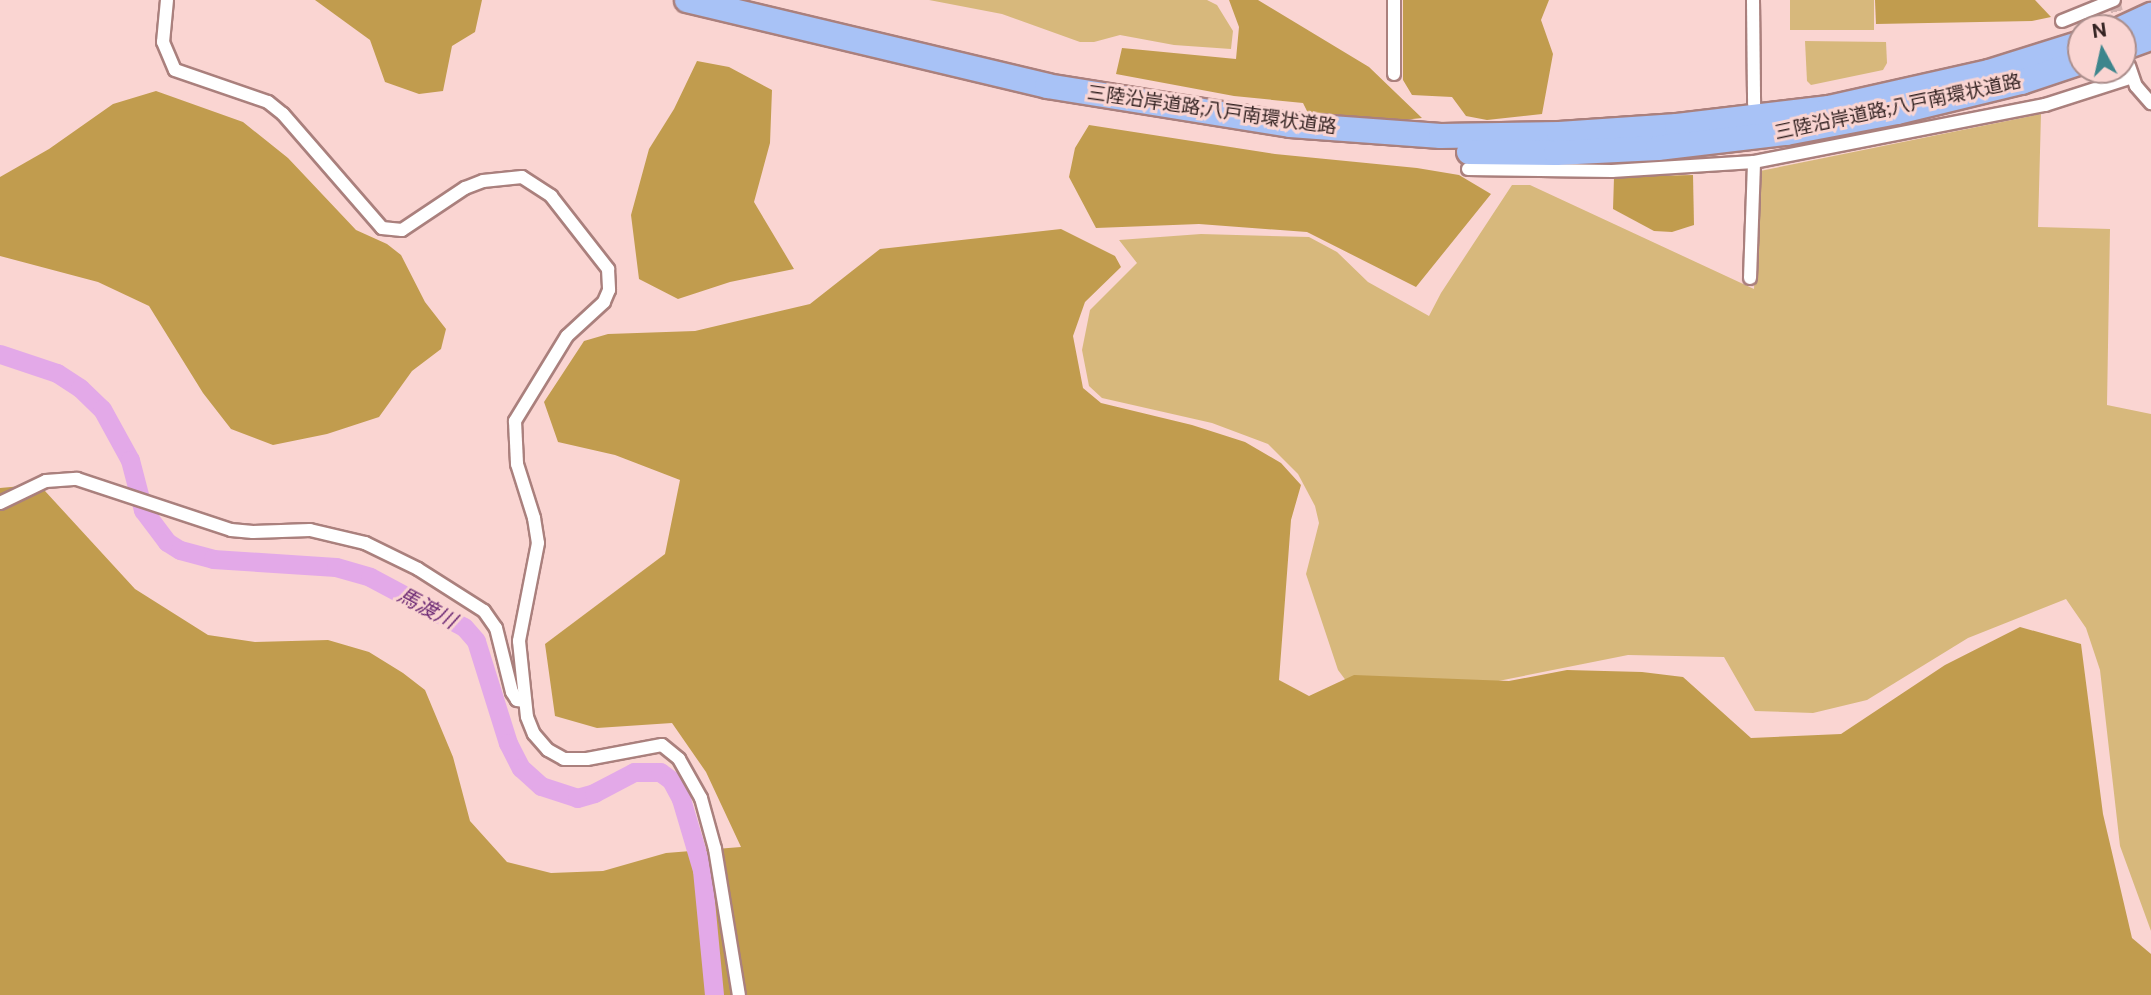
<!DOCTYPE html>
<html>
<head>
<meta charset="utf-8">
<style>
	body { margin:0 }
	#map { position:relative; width:2151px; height:995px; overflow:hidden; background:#fad5d2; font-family:"Public Sans","Noto Sans JP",sans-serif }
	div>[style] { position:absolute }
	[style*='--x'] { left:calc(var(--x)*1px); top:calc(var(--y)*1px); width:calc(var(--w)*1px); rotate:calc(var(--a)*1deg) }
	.green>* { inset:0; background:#d7b87c; transform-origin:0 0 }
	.forest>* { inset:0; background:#c19c4e }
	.river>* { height:19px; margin:-9.5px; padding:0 9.5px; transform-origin:9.5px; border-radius:9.5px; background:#e3a9e8 }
	.street-tunnel>* { height:12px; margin-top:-6px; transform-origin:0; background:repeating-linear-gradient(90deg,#d2b1af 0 12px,transparent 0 18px) }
	.roads { filter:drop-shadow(2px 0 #aa807d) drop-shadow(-2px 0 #aa807d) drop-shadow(0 2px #aa807d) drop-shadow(0 -2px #aa807d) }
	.street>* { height:12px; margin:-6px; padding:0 6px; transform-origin:6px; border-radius:6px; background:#fff }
	.highway>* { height:24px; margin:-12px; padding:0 12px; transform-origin:12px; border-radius:12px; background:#a8c2f6 }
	span { translate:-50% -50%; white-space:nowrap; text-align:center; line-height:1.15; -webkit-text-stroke:6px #fad5d2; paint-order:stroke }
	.street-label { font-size:19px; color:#342322 }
	.water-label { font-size:21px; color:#6e2b75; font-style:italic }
	.north { position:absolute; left:2067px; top:14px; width:70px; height:70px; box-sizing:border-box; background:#fad5d2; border:2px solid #ab8e8c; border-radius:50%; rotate:352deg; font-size:19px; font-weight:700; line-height:28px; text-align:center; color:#342322 }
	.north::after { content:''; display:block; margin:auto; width:24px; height:32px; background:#3d858c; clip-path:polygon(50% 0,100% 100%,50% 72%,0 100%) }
</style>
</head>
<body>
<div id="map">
	<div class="green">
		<div style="clip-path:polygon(929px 0,1207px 0,1217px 5px,1233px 31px,1231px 49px,1174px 45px,1120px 35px,1094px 42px,1080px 42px,1002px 14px)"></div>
		<div style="left:1790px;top:0;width:84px;height:30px"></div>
		<div style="clip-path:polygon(1805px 41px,1886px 42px,1887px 63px,1883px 70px,1811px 85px,1807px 81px)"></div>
		<div style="clip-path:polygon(2041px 114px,2038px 227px,2110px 229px,2107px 405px,2151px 414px,2151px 931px,2120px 846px,2100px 670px,2086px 628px,2066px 599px,1968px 638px,1867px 700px,1813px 713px,1755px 711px,1724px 657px,1628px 655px,1473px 686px,1356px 694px,1338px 670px,1306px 574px,1319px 523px,1315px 506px,1298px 474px,1268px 444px,1212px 423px,1102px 398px,1089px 386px,1082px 350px,1090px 310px,1137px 263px,1119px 240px,1201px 234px,1309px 237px,1337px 252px,1368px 282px,1429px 316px,1441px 293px,1512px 185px,1530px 185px,1754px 289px,1760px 171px)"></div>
	</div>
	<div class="forest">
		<div style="clip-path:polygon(315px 0,482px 0,475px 32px,452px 46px,443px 91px,419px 94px,385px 82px,370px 40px)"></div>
		<div style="clip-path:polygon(1229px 0,1258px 0,1369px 67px,1422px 118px,1384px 122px,1309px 115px,1303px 103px,1234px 96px,1116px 74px,1122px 48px,1236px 59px,1239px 27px)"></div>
		<div style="clip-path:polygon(1403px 0,1549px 0,1541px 20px,1553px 54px,1542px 114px,1487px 120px,1466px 116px,1452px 97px,1412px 95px,1403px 80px)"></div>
		<div style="clip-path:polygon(1875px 0,2035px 0,2051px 17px,2032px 21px,1876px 24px)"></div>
		<div style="clip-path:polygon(697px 61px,729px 67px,772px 90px,770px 143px,754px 202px,794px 269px,730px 282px,678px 299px,639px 279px,631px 215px,649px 149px,674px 109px)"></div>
		<div style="clip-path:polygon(156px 91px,243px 122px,288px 158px,356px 230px,387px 244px,401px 255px,425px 302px,446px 329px,441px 349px,412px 371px,379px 417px,327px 434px,273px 445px,231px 429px,203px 393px,149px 306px,98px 282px,0 256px,0 177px,49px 149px,113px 104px)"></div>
		<div style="clip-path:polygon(1089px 125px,1275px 154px,1417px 168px,1459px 175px,1491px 194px,1416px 287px,1307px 232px,1199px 224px,1096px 228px,1069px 177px,1075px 148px)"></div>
		<div style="clip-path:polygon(1693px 175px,1694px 225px,1672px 232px,1654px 231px,1613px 209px,1614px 177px)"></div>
		<div style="clip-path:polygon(1061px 229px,1115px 256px,1121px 267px,1085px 302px,1073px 336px,1083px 388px,1101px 403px,1192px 425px,1245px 442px,1281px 463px,1301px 485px,1291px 520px,1279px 680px,1309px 696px,1354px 675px,1509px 681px,1567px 670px,1642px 672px,1683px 677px,1751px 738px,1841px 734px,1945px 665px,2020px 627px,2081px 644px,2103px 814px,2132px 938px,2151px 954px,2151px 995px,0 995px,0 488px,22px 486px,45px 491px,135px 589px,208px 635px,255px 642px,328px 640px,369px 652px,403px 673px,425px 690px,453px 757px,470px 821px,507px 862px,551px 873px,603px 871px,666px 853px,741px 847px,706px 772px,672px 723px,597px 728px,555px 716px,545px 644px,665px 554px,680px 480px,615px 455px,558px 442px,544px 402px,584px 341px,608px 334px,695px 331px,810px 304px,880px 249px)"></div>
	</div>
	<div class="river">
		<div style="--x:0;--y:354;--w:60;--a:18.4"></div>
		<div style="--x:57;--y:373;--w:27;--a:33"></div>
		<div style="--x:80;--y:388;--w:30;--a:44"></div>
		<div style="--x:102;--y:409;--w:58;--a:61.2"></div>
		<div style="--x:130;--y:460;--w:52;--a:75.4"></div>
		<div style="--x:143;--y:510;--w:40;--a:53"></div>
		<div style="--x:167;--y:542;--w:15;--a:32"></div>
		<div style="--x:180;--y:550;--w:34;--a:15"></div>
		<div style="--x:213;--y:559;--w:123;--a:3.7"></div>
		<div style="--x:336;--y:567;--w:35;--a:16"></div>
		<div style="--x:370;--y:577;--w:106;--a:28"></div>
		<div style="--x:464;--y:627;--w:18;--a:49"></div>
		<div style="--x:476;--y:641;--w:107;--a:72.6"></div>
		<div style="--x:508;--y:743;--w:28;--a:63"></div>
		<div style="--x:521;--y:768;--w:27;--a:42"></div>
		<div style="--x:541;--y:786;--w:38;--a:18"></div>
		<div style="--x:577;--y:798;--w:18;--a:-16"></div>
		<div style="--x:594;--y:793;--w:45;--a:-27.7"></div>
		<div style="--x:634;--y:772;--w:26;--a:0"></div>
		<div style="--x:660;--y:772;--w:14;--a:36"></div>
		<div style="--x:671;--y:780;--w:21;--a:62"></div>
		<div style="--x:681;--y:799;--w:74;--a:73.5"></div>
		<div style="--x:702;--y:870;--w:126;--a:84.5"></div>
	</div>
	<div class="street-tunnel">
		<div style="--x:2114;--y:0;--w:29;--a:76"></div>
	</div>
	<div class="roads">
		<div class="street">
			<div style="--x:167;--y:0;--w:42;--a:95.4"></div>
			<div style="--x:163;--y:42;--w:30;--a:67"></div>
			<div style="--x:175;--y:70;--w:98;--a:19"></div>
			<div style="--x:268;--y:102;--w:19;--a:39"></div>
			<div style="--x:283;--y:114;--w:151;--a:49"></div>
			<div style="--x:382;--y:228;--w:20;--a:6"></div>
			<div style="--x:402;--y:230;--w:76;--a:-33.7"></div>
			<div style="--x:465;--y:188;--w:19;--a:-21"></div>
			<div style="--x:483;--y:181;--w:39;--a:-6"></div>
			<div style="--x:522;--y:177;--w:35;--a:33"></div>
			<div style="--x:551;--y:196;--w:93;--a:52"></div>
			<div style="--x:608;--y:269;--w:21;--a:87"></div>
			<div style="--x:609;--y:290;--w:13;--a:113"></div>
			<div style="--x:604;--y:302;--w:50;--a:137.4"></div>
			<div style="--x:567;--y:336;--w:100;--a:121.5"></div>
			<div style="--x:515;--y:421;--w:43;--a:87.3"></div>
			<div style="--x:517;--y:464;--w:57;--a:72.5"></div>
			<div style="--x:534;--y:518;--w:25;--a:81"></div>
			<div style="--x:538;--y:543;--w:100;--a:101"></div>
			<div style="--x:519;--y:641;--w:76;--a:84"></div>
			<div style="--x:527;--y:717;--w:18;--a:68"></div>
			<div style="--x:534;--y:734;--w:21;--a:49"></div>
			<div style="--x:548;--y:750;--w:18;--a:29"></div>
			<div style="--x:564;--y:759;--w:23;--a:0"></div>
			<div style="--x:587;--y:759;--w:76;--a:-10.6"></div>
			<div style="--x:662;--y:745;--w:22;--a:39"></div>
			<div style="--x:679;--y:759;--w:45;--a:60.6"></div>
			<div style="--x:701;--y:798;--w:53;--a:74.6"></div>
			<div style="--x:715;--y:849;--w:148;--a:80.7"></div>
			<div style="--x:1394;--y:0;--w:74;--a:90"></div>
			<div style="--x:1753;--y:0;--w:104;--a:89.4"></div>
			<div style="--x:2062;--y:21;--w:56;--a:-22"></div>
			<div style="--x:2129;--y:66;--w:21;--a:71"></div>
			<div style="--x:2136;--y:86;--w:23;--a:49"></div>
			<div style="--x:1468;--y:169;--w:144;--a:0.8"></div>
			<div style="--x:1612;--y:171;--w:142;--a:-3.6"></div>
			<div style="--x:1754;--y:162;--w:297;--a:-11.1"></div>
			<div style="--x:2045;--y:105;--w:91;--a:-17.8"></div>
			<div style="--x:1750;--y:278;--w:116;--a:-88"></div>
			<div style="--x:0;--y:503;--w:51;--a:-25.6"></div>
			<div style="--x:46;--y:481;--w:31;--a:-4"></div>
			<div style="--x:77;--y:479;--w:162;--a:18.3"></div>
			<div style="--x:231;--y:530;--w:22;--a:5"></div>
			<div style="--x:253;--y:532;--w:57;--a:-2"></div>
			<div style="--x:310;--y:530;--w:57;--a:13.3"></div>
			<div style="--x:365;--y:543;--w:59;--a:26.1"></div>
			<div style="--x:418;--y:569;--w:78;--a:32.5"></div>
			<div style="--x:484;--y:611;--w:21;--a:55"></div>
			<div style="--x:496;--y:628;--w:66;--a:76"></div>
			<div style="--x:512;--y:692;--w:9;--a:58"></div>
			<div style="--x:517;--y:700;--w:8;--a:7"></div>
		</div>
		<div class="highway">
			<div style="--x:687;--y:0;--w:370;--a:13.4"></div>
			<div style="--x:1047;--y:86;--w:246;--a:9.1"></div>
			<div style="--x:1290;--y:125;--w:151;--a:4.2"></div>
			<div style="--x:1441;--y:136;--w:118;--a:-1"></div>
			<div style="--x:1559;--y:134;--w:118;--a:-3.9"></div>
			<div style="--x:1677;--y:126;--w:153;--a:-6.8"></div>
			<div style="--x:1829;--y:108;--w:164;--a:-12.7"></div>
			<div style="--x:1989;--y:72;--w:96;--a:-17.5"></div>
			<div style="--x:2123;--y:28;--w:31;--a:-25"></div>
			<div style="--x:2123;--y:48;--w:30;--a:-20"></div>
			<div style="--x:1469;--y:152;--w:87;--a:0.7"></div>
			<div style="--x:1556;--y:153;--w:102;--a:-2.8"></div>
			<div style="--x:1658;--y:148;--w:129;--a:-6.7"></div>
			<div style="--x:1786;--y:133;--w:113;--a:-10.7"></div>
			<div style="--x:1897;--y:112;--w:128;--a:-13.6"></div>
			<div style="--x:2021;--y:82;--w:63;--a:-18.4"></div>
		</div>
	</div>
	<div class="street-label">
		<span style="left:1898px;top:107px;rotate:-12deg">三陸沿岸道路;八戸南環状道路</span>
		<span style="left:1212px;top:110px;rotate:8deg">三陸沿岸道路;八戸南環状道路</span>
	</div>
	<div class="water-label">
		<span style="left:427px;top:608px;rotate:28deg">馬渡川</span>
	</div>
	<div class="north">N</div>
</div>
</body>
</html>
